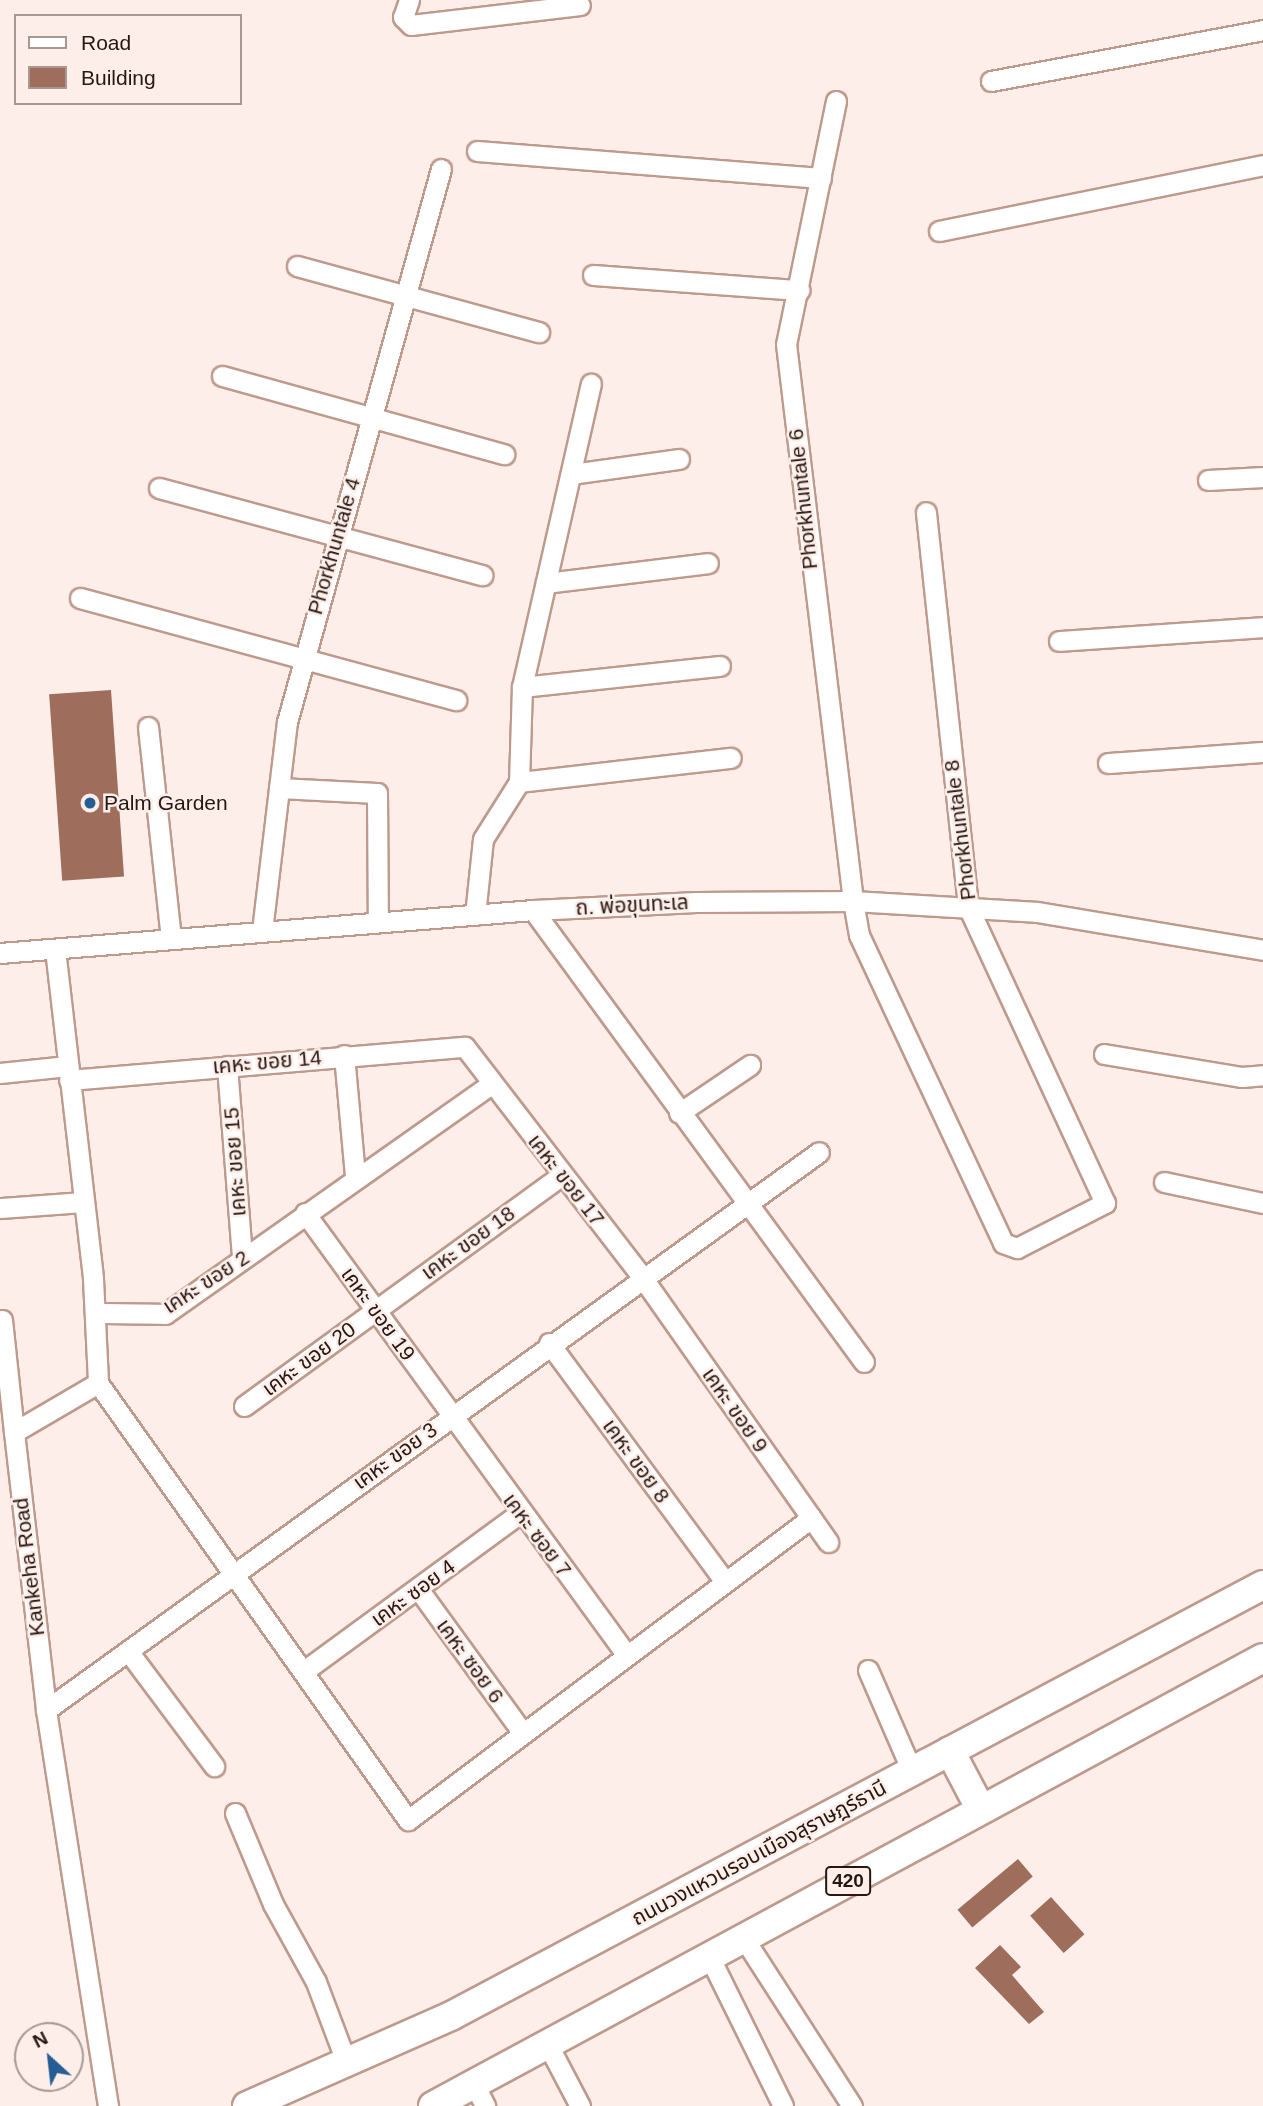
<!DOCTYPE html>
<html>
<head>
<meta charset="utf-8">
<style>
	body { margin:0 }
	#map { position:relative; width:1263px; height:2106px; overflow:hidden; background:#feeee9; font-family:Arial,"Noto Sans Thai",sans-serif }
	div>[style] { position:absolute }
	[style*='--x'] { left:calc(var(--x)*1px); top:calc(var(--y)*1px); width:calc(var(--w)*1px); rotate:calc(var(--a)*1deg) }
	.building>* { inset:0; background:#9e6d5b; transform-origin:0 0 }
	.roads { filter:drop-shadow(2px 0 #be9a8d) drop-shadow(-2px 0 #be9a8d) drop-shadow(0 2px #be9a8d) drop-shadow(0 -2px #be9a8d) }
	.minor>* { height:19px; margin:-9.5px; padding:0 9.5px; transform-origin:9.5px; border-radius:9.5px; background:#fff }
	.highway>* { height:28px; margin:-14px; padding:0 14px; transform-origin:14px; border-radius:14px; background:#fff }
	.dots>* { width:19px; height:19px; translate:-50% -50%; box-sizing:border-box; border:4px solid #feeee9; border-radius:50% }
	span { translate:-50% -50%; white-space:nowrap; text-align:center; line-height:1.15; -webkit-text-stroke:5px #feeee9; paint-order:stroke }
	.shield-label span { padding:2px 5px; background:#feeee9; border:2px solid; border-radius:5px; -webkit-text-stroke-width:0 }
	.shield-label { font-size:19px; color:#251813; font-weight:700 }
	.street-label { font-size:21px; color:#251813 }
	.poi-label { font-size:21px; color:#251813 }
	.left { translate:0 -50%; text-align:left }
	.legend { position:absolute; left:14px; top:14px; width:228px; height:91px; box-sizing:border-box; background:#feeee9; border:2px solid #a79893; margin:0; padding:9px 12px; list-style:none; font-size:21px; color:#251813 }
	.legend li { display:flex; align-items:center; gap:14px; height:35px }
	.legend b { width:35px; border:2px solid #a79893 }
	.north { position:absolute; left:14px; top:2022px; width:70px; height:70px; box-sizing:border-box; background:#feeee9; border:2px solid #a79893; border-radius:50%; rotate:333deg; font-size:19px; font-weight:700; line-height:28px; text-align:center; color:#251813 }
	.north::after { content:''; display:block; margin:auto; width:24px; height:32px; background:#245e95; clip-path:polygon(50% 0,100% 100%,50% 72%,0 100%) }
</style>
</head>
<body>
<div id="map">
	<div class="building">
		<div style="left:111px;top:690px;width:187px;height:62px;rotate:86deg"></div>
		<div style="left:1018px;top:1859px;width:23px;height:79px;rotate:50deg"></div>
		<div style="left:1051px;top:1897px;width:50px;height:28px;rotate:48deg"></div>
		<div style="clip-path:polygon(1000px 1945px,1021px 1967px,1012px 1975px,1044px 2012px,1029px 2024px,975px 1968px)"></div>
	</div>
	<div class="roads">
		<div class="minor">
			<div style="--x:409;--y:0;--w:18;--a:109"></div>
			<div style="--x:403;--y:17;--w:11;--a:45"></div>
			<div style="--x:411;--y:25;--w:170;--a:-6.7"></div>
			<div style="--x:991;--y:81;--w:277;--a:-10.6"></div>
			<div style="--x:836;--y:101;--w:248;--a:101.6"></div>
			<div style="--x:786;--y:344;--w:561;--a:83.14"></div>
			<div style="--x:853;--y:901;--w:35;--a:80"></div>
			<div style="--x:859;--y:935;--w:340;--a:64.9"></div>
			<div style="--x:1003;--y:1243;--w:15;--a:20"></div>
			<div style="--x:1017;--y:1248;--w:99;--a:-27.1"></div>
			<div style="--x:1105;--y:1203;--w:327;--a:-114.8"></div>
			<div style="--x:968;--y:906;--w:396;--a:-96.1"></div>
			<div style="--x:477;--y:151;--w:345;--a:4.5"></div>
			<div style="--x:939;--y:231;--w:331;--a:-11.5"></div>
			<div style="--x:297;--y:266;--w:251;--a:15.3"></div>
			<div style="--x:593;--y:275;--w:207;--a:4.2"></div>
			<div style="--x:222;--y:376;--w:293;--a:15.5"></div>
			<div style="--x:571;--y:474;--w:109;--a:-7.9"></div>
			<div style="--x:1208;--y:480;--w:55;--a:-3.1"></div>
			<div style="--x:159;--y:488;--w:335;--a:15.1"></div>
			<div style="--x:546;--y:583;--w:163;--a:-7"></div>
			<div style="--x:80;--y:598;--w:390;--a:15.2"></div>
			<div style="--x:1059;--y:641;--w:204;--a:-3.9"></div>
			<div style="--x:522;--y:687;--w:199;--a:-6.1"></div>
			<div style="--x:148;--y:727;--w:212;--a:83.8"></div>
			<div style="--x:1108;--y:763;--w:155;--a:-4.1"></div>
			<div style="--x:519;--y:782;--w:213;--a:-6.5"></div>
			<div style="--x:279;--y:788;--w:98;--a:2.9"></div>
			<div style="--x:377;--y:793;--w:129;--a:89.6"></div>
			<div style="--x:533;--y:910;--w:560;--a:53.78"></div>
			<div style="--x:475;--y:915;--w:76;--a:-84"></div>
			<div style="--x:483;--y:839;--w:67;--a:-57.7"></div>
			<div style="--x:519;--y:782;--w:95;--a:-88.2"></div>
			<div style="--x:522;--y:687;--w:311;--a:-77.2"></div>
			<div style="--x:262;--y:931;--w:210;--a:-83.2"></div>
			<div style="--x:287;--y:722;--w:574;--a:-74.44"></div>
			<div style="--x:55;--y:949;--w:332;--a:83.4"></div>
			<div style="--x:93;--y:1279;--w:104;--a:87.2"></div>
			<div style="--x:98;--y:1383;--w:536;--a:54.65"></div>
			<div style="--x:408;--y:1820;--w:504;--a:-36.85"></div>
			<div style="--x:0;--y:953;--w:535;--a:-4.61"></div>
			<div style="--x:533;--y:910;--w:163;--a:-2.8"></div>
			<div style="--x:696;--y:902;--w:157;--a:-0.4"></div>
			<div style="--x:853;--y:901;--w:184;--a:3.4"></div>
			<div style="--x:1037;--y:912;--w:229;--a:9.5"></div>
			<div style="--x:1104;--y:1054;--w:140;--a:9.5"></div>
			<div style="--x:1242;--y:1077;--w:21;--a:-5"></div>
			<div style="--x:344;--y:1055;--w:122;--a:84.8"></div>
			<div style="--x:227;--y:1066;--w:193;--a:85.5"></div>
			<div style="--x:0;--y:1073;--w:68;--a:-5.9"></div>
			<div style="--x:69;--y:1080;--w:397;--a:-4.8"></div>
			<div style="--x:465;--y:1047;--w:290;--a:52.4"></div>
			<div style="--x:642;--y:1277;--w:324;--a:54.9"></div>
			<div style="--x:679;--y:1113;--w:86;--a:-34.1"></div>
			<div style="--x:1164;--y:1182;--w:101;--a:12"></div>
			<div style="--x:0;--y:1208;--w:84;--a:-4.1"></div>
			<div style="--x:305;--y:1213;--w:545;--a:53.95"></div>
			<div style="--x:95;--y:1313;--w:70;--a:0.8"></div>
			<div style="--x:165;--y:1314;--w:400;--a:-35.2"></div>
			<div style="--x:2;--y:1320;--w:113;--a:83.9"></div>
			<div style="--x:549;--y:1343;--w:295;--a:53.6"></div>
			<div style="--x:98;--y:1383;--w:97;--a:149.7"></div>
			<div style="--x:14;--y:1432;--w:280;--a:83.4"></div>
			<div style="--x:46;--y:1710;--w:401;--a:81.1"></div>
			<div style="--x:244;--y:1406;--w:393;--a:-36"></div>
			<div style="--x:419;--y:1590;--w:175;--a:54"></div>
			<div style="--x:128;--y:1651;--w:144;--a:53.2"></div>
			<div style="--x:868;--y:1670;--w:110;--a:66.5"></div>
			<div style="--x:304;--y:1671;--w:268;--a:-36.2"></div>
			<div style="--x:46;--y:1710;--w:953;--a:-35.82"></div>
			<div style="--x:235;--y:1813;--w:99;--a:67.3"></div>
			<div style="--x:273;--y:1904;--w:89;--a:61.1"></div>
			<div style="--x:316;--y:1982;--w:88;--a:69.3"></div>
			<div style="--x:743;--y:1937;--w:201;--a:57.2"></div>
			<div style="--x:709;--y:1956;--w:167;--a:63.7"></div>
			<div style="--x:548;--y:2045;--w:69;--a:62.3"></div>
			<div style="--x:474;--y:2084;--w:25;--a:63"></div>
		</div>
		<div class="highway">
			<div style="--x:950;--y:1751;--w:64;--a:62.2"></div>
			<div style="--x:247;--y:2106;--w:223;--a:-23.8"></div>
			<div style="--x:451;--y:2016;--w:919;--a:-27.96"></div>
			<div style="--x:433;--y:2106;--w:943;--a:-28.36"></div>
		</div>
	</div>
	<div class="dots">
		<div style="left:90px;top:803px;background:#245e95"></div>
	</div>
	<div class="shield-label">
		<span style="left:848px;top:1881px">420</span>
	</div>
	<div class="street-label">
		<span style="left:803px;top:499px;rotate:-96deg">Phorkhuntale 6</span>
		<span style="left:334px;top:546px;rotate:-74deg">Phorkhuntale 4</span>
		<span style="left:960px;top:830px;rotate:-97deg">Phorkhuntale 8</span>
		<span style="left:632px;top:905px;rotate:-3deg">ถ. พ่อขุนทะเล</span>
		<span style="left:267px;top:1062px;rotate:-5deg">เคหะ ขอย 14</span>
		<span style="left:235px;top:1162px;rotate:-94deg">เคหะ ขอย 15</span>
		<span style="left:566px;top:1180px;rotate:52deg">เคหะ ขอย 17</span>
		<span style="left:468px;top:1243px;rotate:-36deg">เคหะ ขอย 18</span>
		<span style="left:206px;top:1282px;rotate:-33deg">เคหะ ขอย 2</span>
		<span style="left:378px;top:1314px;rotate:54deg">เคหะ ขอย 19</span>
		<span style="left:309px;top:1359px;rotate:-36deg">เคหะ ขอย 20</span>
		<span style="left:735px;top:1410px;rotate:55deg">เคหะ ขอย 9</span>
		<span style="left:395px;top:1456px;rotate:-36deg">เคหะ ขอย 3</span>
		<span style="left:636px;top:1461px;rotate:54deg">เคหะ ขอย 8</span>
		<span style="left:537px;top:1535px;rotate:53deg">เคหะ ซอย 7</span>
		<span style="left:29px;top:1567px;rotate:-97deg">Kankeha Road</span>
		<span style="left:413px;top:1593px;rotate:-36deg">เคหะ ซอย 4</span>
		<span style="left:470px;top:1661px;rotate:54deg">เคหะ ซอย 6</span>
		<span style="left:759px;top:1853px;rotate:-28deg">ถนนวงแหวนรอบเมืองสุราษฎร์ธานี</span>
	</div>
	<div class="poi-label">
		<span class="left" style="left:104px;top:803px">Palm Garden</span>
	</div>
	<ul class="legend">
	<li><b style="height:9px;background:#fff"></b>Road</li>
	<li><b style="height:19px;background:#9e6d5b"></b>Building</li>
	</ul>
	<div class="north">N</div>
</div>
</body>
</html>
